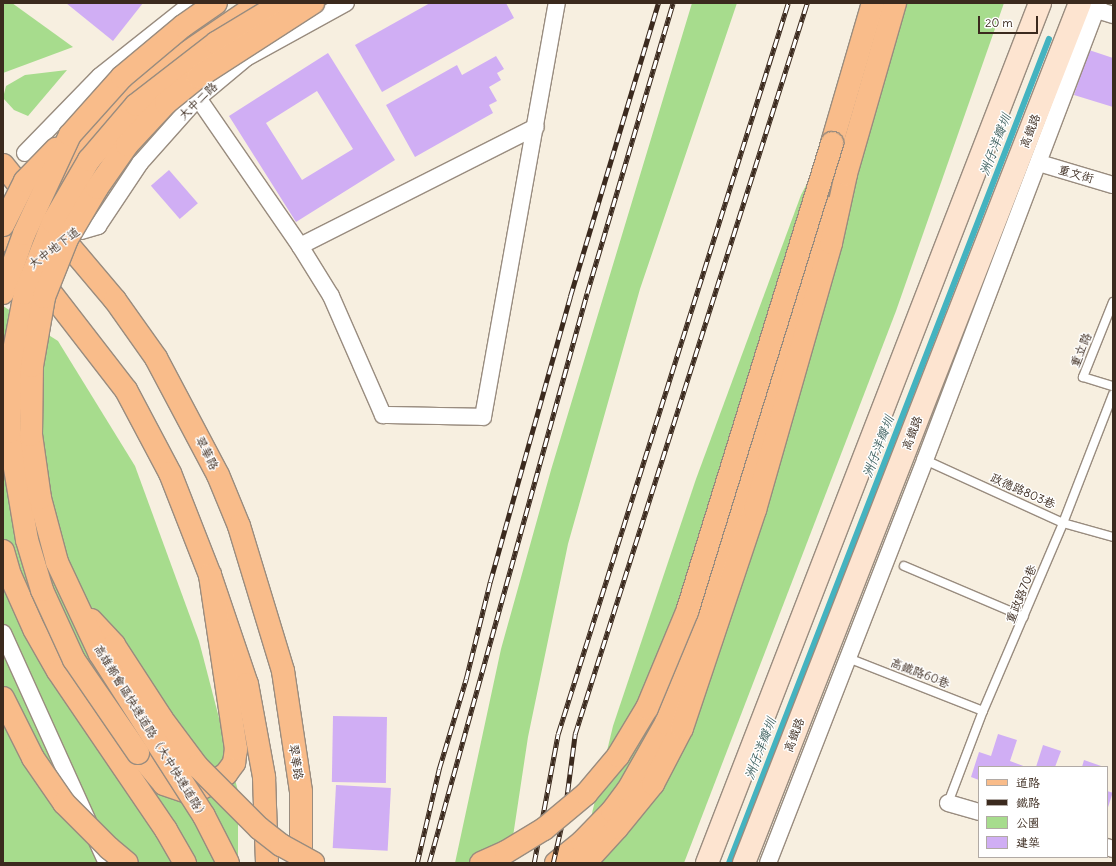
<!DOCTYPE html>
<html>
<head>
<meta charset="utf-8">
<style>
	body { margin:0 }
	#map { position:relative; width:1116px; height:866px; overflow:hidden; background:#f7efe0; font-family:Delius,"LXGW WenKai TC",sans-serif }
	div>[style] { position:absolute }
	[style*='--x'] { left:calc(var(--x)*1px); top:calc(var(--y)*1px); width:calc(var(--w)*1px); rotate:calc(var(--a)*1deg) }
	.green>* { inset:0; background:#a7dc8d }
	.stream>* { height:6px; margin:-3px; padding:0 3px; transform-origin:3px; border-radius:3px; background:#44b3c0 }
	.building>* { inset:0; background:#d0aef4; transform-origin:0 0 }
	.street-tunnel>* { height:16px; margin-top:-8px; transform-origin:0; background:repeating-linear-gradient(90deg,#d1c8b9 0 16px,transparent 0 24px) }
	.roads { filter:drop-shadow(1px 0 #998c7f) drop-shadow(-1px 0 #998c7f) drop-shadow(0 1px #998c7f) drop-shadow(0 -1px #998c7f) }
	.lane>* { height:8px; margin:-4px; padding:0 4px; transform-origin:4px; border-radius:4px; background:#fff }
	.street>* { height:16px; margin:-8px; padding:0 8px; transform-origin:8px; border-radius:8px; background:#fff }
	.secondary>* { height:22px; margin:-11px; padding:0 11px; transform-origin:11px; border-radius:11px; background:#fde4d0 }
	.primary>* { height:22px; margin:-11px; padding:0 11px; transform-origin:11px; border-radius:11px; background:#f9bc8a }
	.highway>* { height:22px; margin:-11px; padding:0 11px; transform-origin:11px; border-radius:11px; background:#f9bc8a }
	.rail>* { height:4.5px; margin-top:-2.25px; transform-origin:0; background:repeating-linear-gradient(90deg,#fff 0 9px,#3b2a1e 0 18px); box-sizing:border-box; border-block:1px solid #3b2a1e }
	.bridges { filter:drop-shadow(1px 0 #998c7f) drop-shadow(-1px 0 #998c7f) drop-shadow(0 1px #998c7f) drop-shadow(0 -1px #998c7f) }
	.highway-bridge>* { height:22px; margin:-11px; padding:0 11px; transform-origin:11px; border-radius:11px; background:#f9bc8a }
	span { translate:-50% -50%; white-space:nowrap; text-align:center; line-height:1.15; -webkit-text-stroke:3px #fff; paint-order:stroke }
	.street-label { font-size:12px; color:#3b2a1e }
	.water-label { font-size:13px; color:#3f615f; font-style:italic }
	.frame { position:absolute; inset:0; border:4px solid #3b2a1e; pointer-events:none }
	.legend { position:absolute; left:978px; top:766px; width:130px; height:92px; box-sizing:border-box; background:#fff; border:1px solid #b1aaa5; margin:0; padding:5px 7px; list-style:none; font-size:12px; color:#3b2a1e }
	.legend li { display:flex; align-items:center; gap:8px; height:20px }
	.legend b { width:20px; border:1px solid #b1aaa5 }
	.scale { position:absolute; left:978px; top:16px; width:60px; height:18px; box-sizing:border-box; border:2px solid #3b2a1e; border-top:0; padding-left:5px; font-size:12px; line-height:14px; white-space:nowrap; color:#3b2a1e; -webkit-text-stroke:3px #fff; paint-order:stroke }
</style>
</head>
<body>
<div id="map">
	<div class="green">
		<div style="clip-path:polygon(3px 3px,12px 3px,73px 47px,3px 73px)"></div>
		<div style="clip-path:polygon(692px 3px,737px 3px,640px 289px,568px 544px,528px 737px,509px 863px,455px 863px,501px 649px,551px 470px)"></div>
		<div style="clip-path:polygon(900px 3px,1004px 3px,896px 311px,684px 863px,580px 863px,613px 726px,696px 479px,801px 195px)"></div>
		<div style="clip-path:polygon(67px 70px,28px 116px,14px 110px,3px 98px,6px 86px,25px 75px)"></div>
		<div style="clip-path:polygon(3px 306px,58px 341px,135px 466px,199px 641px,238px 791px,238px 863px,3px 863px)"></div>
	</div>
	<div class="stream">
		<div style="--x:729;--y:863;--w:884;--a:-68.78"></div>
	</div>
	<div class="building">
		<div style="clip-path:polygon(66px 3px,143px 3px,113px 41px)"></div>
		<div style="clip-path:polygon(430px 3px,506px 3px,514px 18px,382px 92px,355px 45px)"></div>
		<div style="clip-path:polygon(1089px 50px,1113px 58px,1113px 107px,1074px 95px)"></div>
		<div style="clip-path:polygon(evenodd,328px 53px,395px 160px,296px 222px,229px 116px,328px 53px,317px 91px,353px 149px,302px 180px,266px 123px,317px 91px)"></div>
		<div style="clip-path:polygon(496px 56px,504px 69px,497px 73px,501px 80px,489px 87px,497px 101px,489px 105px,493px 113px,415px 157px,386px 105px,457px 65px,462px 75px)"></div>
		<div style="left:169px;top:170px;width:44px;height:24px;rotate:49deg"></div>
		<div style="left:333px;top:716px;width:54px;height:66px;rotate:1deg"></div>
		<div style="clip-path:polygon(998px 734px,1017px 740px,1010px 761px,1026px 767px,979px 767px,979px 780px,971px 777px,979px 752px,991px 756px)"></div>
		<div style="clip-path:polygon(1043px 745px,1061px 751px,1055px 767px,1036px 767px)"></div>
		<div style="clip-path:polygon(1084px 760px,1104px 767px,1082px 767px)"></div>
		<div style="left:336px;top:785px;width:55px;height:63px;rotate:3deg"></div>
		<div style="left:1107px;top:791px;width:6px;height:32px;rotate:18deg"></div>
	</div>
	<div class="street-tunnel">
		<div style="--x:153;--y:130;--w:57;--a:-41.5"></div>
	</div>
	<div class="roads">
		<div class="lane">
			<div style="--x:1113;--y:302;--w:81;--a:111.8"></div>
			<div style="--x:1083;--y:377;--w:31;--a:17"></div>
			<div style="--x:925;--y:460;--w:152;--a:24.5"></div>
			<div style="--x:1063;--y:523;--w:52;--a:15.6"></div>
			<div style="--x:904;--y:566;--w:130;--a:23"></div>
			<div style="--x:848;--y:658;--w:145;--a:21.4"></div>
			<div style="--x:948;--y:803;--w:98;--a:-69.2"></div>
			<div style="--x:983;--y:711;--w:204;--a:-66.9"></div>
			<div style="--x:1063;--y:523;--w:138;--a:-68.8"></div>
		</div>
		<div class="street">
			<div style="--x:1087;--y:7;--w:27;--a:17"></div>
			<div style="--x:198;--y:98;--w:180;--a:55.4"></div>
			<div style="--x:300;--y:246;--w:59;--a:58.2"></div>
			<div style="--x:331;--y:296;--w:130;--a:66.4"></div>
			<div style="--x:383;--y:415;--w:100;--a:1.1"></div>
			<div style="--x:483;--y:417;--w:421;--a:-79.9"></div>
			<div style="--x:25;--y:153;--w:107;--a:-45.8"></div>
			<div style="--x:100;--y:76;--w:117;--a:-38.4"></div>
			<div style="--x:1039;--y:163;--w:77;--a:16.6"></div>
			<div style="--x:81;--y:231;--w:18;--a:-16"></div>
			<div style="--x:98;--y:226;--w:76;--a:-56.3"></div>
			<div style="--x:140;--y:163;--w:87;--a:-48.3"></div>
			<div style="--x:198;--y:98;--w:62;--a:-39.8"></div>
			<div style="--x:246;--y:58;--w:114;--a:-28.8"></div>
			<div style="--x:300;--y:246;--w:264;--a:-26.8"></div>
			<div style="--x:3;--y:633;--w:252;--a:65.7"></div>
			<div style="--x:948;--y:803;--w:32;--a:16"></div>
			<div style="--x:1107;--y:847;--w:6;--a:18"></div>
			<div style="--x:768;--y:863;--w:433;--a:-68.7"></div>
			<div style="--x:925;--y:460;--w:489;--a:-69.2"></div>
		</div>
		<div class="secondary">
			<div style="--x:707;--y:863;--w:922;--a:-68.83"></div>
			<div style="--x:744;--y:863;--w:923;--a:-68.66"></div>
		</div>
		<div class="primary">
			<div style="--x:3;--y:165;--w:48;--a:51"></div>
			<div style="--x:55;--y:229;--w:93;--a:49.8"></div>
			<div style="--x:115;--y:300;--w:71;--a:54.7"></div>
			<div style="--x:156;--y:358;--w:132;--a:62.1"></div>
			<div style="--x:218;--y:475;--w:55;--a:67.6"></div>
			<div style="--x:239;--y:526;--w:152;--a:73.1"></div>
			<div style="--x:283;--y:671;--w:122;--a:81.5"></div>
			<div style="--x:301;--y:792;--w:71;--a:90"></div>
			<div style="--x:3;--y:231;--w:201;--a:52.3"></div>
			<div style="--x:126;--y:390;--w:94;--a:62.1"></div>
			<div style="--x:170;--y:473;--w:110;--a:68.6"></div>
			<div style="--x:210;--y:575;--w:115;--a:71.3"></div>
			<div style="--x:247;--y:684;--w:95;--a:79.6"></div>
			<div style="--x:264;--y:777;--w:86;--a:88"></div>
		</div>
		<div class="highway">
			<div style="--x:832;--y:143;--w:146;--a:-73.7"></div>
			<div style="--x:50;--y:187;--w:58;--a:-50.6"></div>
			<div style="--x:87;--y:142;--w:53;--a:-45.8"></div>
			<div style="--x:124;--y:104;--w:72;--a:-39.9"></div>
			<div style="--x:179;--y:58;--w:98;--a:-34.2"></div>
			<div style="--x:3;--y:551;--w:25;--a:74"></div>
			<div style="--x:10;--y:575;--w:59;--a:66"></div>
			<div style="--x:34;--y:629;--w:48;--a:60.3"></div>
			<div style="--x:58;--y:671;--w:192;--a:55.8"></div>
			<div style="--x:166;--y:830;--w:38;--a:60"></div>
			<div style="--x:138;--y:753;--w:40;--a:50"></div>
			<div style="--x:164;--y:784;--w:24;--a:19"></div>
			<div style="--x:187;--y:792;--w:13;--a:-13"></div>
			<div style="--x:200;--y:789;--w:13;--a:-27"></div>
			<div style="--x:212;--y:783;--w:17;--a:-33"></div>
			<div style="--x:226;--y:774;--w:14;--a:-54"></div>
			<div style="--x:234;--y:763;--w:14;--a:-82"></div>
			<div style="--x:236;--y:749;--w:176;--a:-98.5"></div>
			<div style="--x:556;--y:863;--w:33;--a:-39"></div>
			<div style="--x:582;--y:842;--w:43;--a:-45.9"></div>
			<div style="--x:612;--y:811;--w:26;--a:-53"></div>
			<div style="--x:628;--y:790;--w:77;--a:-60.4"></div>
			<div style="--x:666;--y:723;--w:229;--a:-72"></div>
			<div style="--x:737;--y:505;--w:273;--a:-73.8"></div>
			<div style="--x:813;--y:243;--w:39;--a:-64"></div>
			<div style="--x:585;--y:863;--w:47;--a:-47.6"></div>
			<div style="--x:617;--y:828;--w:57;--a:-50.7"></div>
			<div style="--x:653;--y:784;--w:63;--a:-62.6"></div>
			<div style="--x:682;--y:728;--w:230;--a:-71.5"></div>
			<div style="--x:755;--y:510;--w:278;--a:-74.1"></div>
			<div style="--x:831;--y:243;--w:71;--a:-77.7"></div>
			<div style="--x:846;--y:174;--w:178;--a:-74"></div>
		</div>
	</div>
	<div class="rail">
		<div style="--x:417;--y:863;--w:97;--a:-76.8"></div>
		<div style="--x:439;--y:769;--w:94;--a:-73.3"></div>
		<div style="--x:466;--y:679;--w:100;--a:-76.1"></div>
		<div style="--x:490;--y:582;--w:296;--a:-74.3"></div>
		<div style="--x:570;--y:297;--w:307;--a:-73.3"></div>
		<div style="--x:429;--y:863;--w:591;--a:-74.51"></div>
		<div style="--x:587;--y:293;--w:302;--a:-73.5"></div>
		<div style="--x:534;--y:863;--w:131;--a:-79.5"></div>
		<div style="--x:558;--y:734;--w:766;--a:-72.53"></div>
		<div style="--x:553;--y:863;--w:54;--a:-77.2"></div>
		<div style="--x:565;--y:810;--w:77;--a:-82.5"></div>
		<div style="--x:575;--y:734;--w:767;--a:-72.39"></div>
	</div>
	<div class="bridges">
		<div class="highway-bridge">
			<div style="--x:3;--y:225;--w:49;--a:-63.4"></div>
			<div style="--x:25;--y:181;--w:45;--a:-45.9"></div>
			<div style="--x:3;--y:293;--w:63;--a:-70.4"></div>
			<div style="--x:24;--y:234;--w:109;--a:-65.1"></div>
			<div style="--x:70;--y:135;--w:78;--a:-48.1"></div>
			<div style="--x:122;--y:77;--w:80;--a:-39.9"></div>
			<div style="--x:183;--y:26;--w:40;--a:-34.9"></div>
			<div style="--x:91;--y:620;--w:34;--a:47"></div>
			<div style="--x:114;--y:645;--w:88;--a:57"></div>
			<div style="--x:162;--y:719;--w:59;--a:53.3"></div>
			<div style="--x:197;--y:766;--w:88;--a:45"></div>
			<div style="--x:259;--y:828;--w:28;--a:38"></div>
			<div style="--x:281;--y:845;--w:37;--a:29"></div>
			<div style="--x:3;--y:698;--w:67;--a:63.4"></div>
			<div style="--x:33;--y:758;--w:55;--a:55.4"></div>
			<div style="--x:64;--y:803;--w:64;--a:45"></div>
			<div style="--x:109;--y:848;--w:23;--a:40"></div>
			<div style="--x:138;--y:753;--w:113;--a:-124.5"></div>
			<div style="--x:74;--y:660;--w:77;--a:-114.6"></div>
			<div style="--x:42;--y:590;--w:52;--a:-106.7"></div>
			<div style="--x:27;--y:540;--w:109;--a:-99.5"></div>
			<div style="--x:9;--y:432;--w:71;--a:-87.6"></div>
			<div style="--x:12;--y:361;--w:69;--a:-79.2"></div>
			<div style="--x:25;--y:293;--w:76;--a:-68.5"></div>
			<div style="--x:53;--y:222;--w:72;--a:-59.9"></div>
			<div style="--x:89;--y:160;--w:72;--a:-49.5"></div>
			<div style="--x:136;--y:105;--w:101;--a:-37.8"></div>
			<div style="--x:216;--y:43;--w:77;--a:-31.2"></div>
			<div style="--x:228;--y:863;--w:53;--a:-117.1"></div>
			<div style="--x:204;--y:816;--w:193;--a:-122.7"></div>
			<div style="--x:100;--y:654;--w:102;--a:-115.1"></div>
			<div style="--x:57;--y:562;--w:66;--a:-104.9"></div>
			<div style="--x:40;--y:498;--w:64;--a:-98.1"></div>
			<div style="--x:31;--y:435;--w:69;--a:-89.2"></div>
			<div style="--x:32;--y:366;--w:70;--a:-80.1"></div>
			<div style="--x:44;--y:297;--w:62;--a:-68.4"></div>
			<div style="--x:67;--y:239;--w:59;--a:-59.5"></div>
			<div style="--x:97;--y:188;--w:52;--a:-55.1"></div>
			<div style="--x:127;--y:145;--w:57;--a:-47.1"></div>
			<div style="--x:166;--y:103;--w:41;--a:-39.1"></div>
			<div style="--x:198;--y:77;--w:137;--a:-32.8"></div>
			<div style="--x:481;--y:863;--w:27;--a:-24"></div>
			<div style="--x:506;--y:852;--w:44;--a:-31.2"></div>
			<div style="--x:544;--y:829;--w:55;--a:-39.8"></div>
			<div style="--x:586;--y:794;--w:50;--a:-49.9"></div>
			<div style="--x:618;--y:756;--w:56;--a:-58.9"></div>
			<div style="--x:647;--y:708;--w:104;--a:-67.4"></div>
			<div style="--x:687;--y:612;--w:491;--a:-72.8"></div>
		</div>
	</div>
	<div class="street-label">
		<span style="left:198px;top:101px;rotate:-44deg">大中二路</span>
		<span style="left:1030px;top:131px;rotate:-69deg">高鐵路</span>
		<span style="left:1076px;top:174px;rotate:16deg">重文街</span>
		<span style="left:54px;top:248px;rotate:-37deg">大中地下道</span>
		<span style="left:1081px;top:350px;rotate:-68deg">重立路</span>
		<span style="left:912px;top:433px;rotate:-69deg">高鐵路</span>
		<span style="left:207px;top:453px;rotate:63deg">翠華路</span>
		<span style="left:1023px;top:491px;rotate:24deg">政德路803巷</span>
		<span style="left:1021px;top:594px;rotate:-68deg">重政路70巷</span>
		<span style="left:920px;top:673px;rotate:21deg">高鐵路60巷</span>
		<span style="left:151px;top:732px;rotate:58deg">高雄都會區快速道路（大中快速道路）</span>
		<span style="left:794px;top:735px;rotate:-69deg">高鐵路</span>
		<span style="left:296px;top:762px;rotate:81deg">翠華路</span>
	</div>
	<div class="water-label">
		<span style="left:996px;top:145px;rotate:-69deg">洲仔洋瓣圳</span>
		<span style="left:879px;top:447px;rotate:-69deg">洲仔洋瓣圳</span>
		<span style="left:761px;top:749px;rotate:-69deg">洲仔洋瓣圳</span>
	</div>
	<div class="frame"></div>
	<ul class="legend">
	<li><b style="height:5px;background:#f9bc8a"></b>道路</li>
	<li><b style="height:5px;background:#3b2a1e"></b>鐵路</li>
	<li><b style="height:11px;background:#a7dc8d"></b>公園</li>
	<li><b style="height:11px;background:#d0aef4"></b>建築</li>
	</ul>
	<div class="scale">20 m</div>
</div>
</body>
</html>
